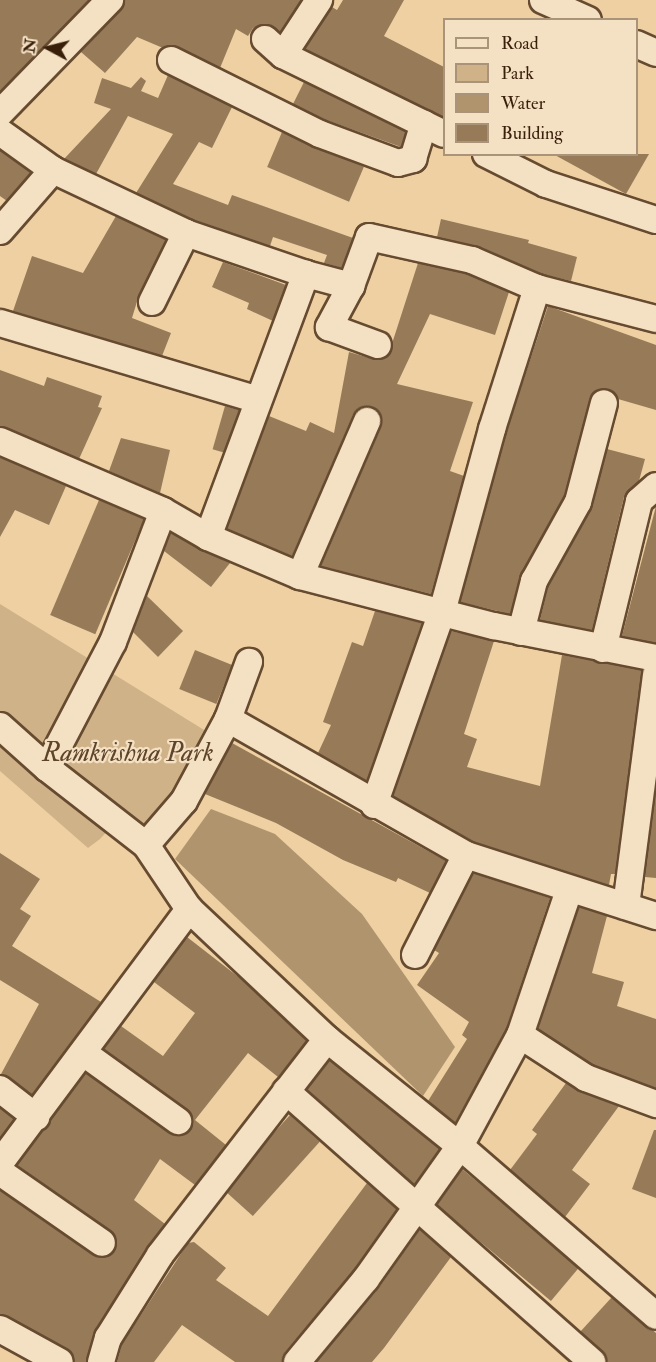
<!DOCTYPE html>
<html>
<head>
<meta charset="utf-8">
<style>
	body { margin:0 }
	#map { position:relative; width:656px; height:1362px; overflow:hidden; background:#eed0a2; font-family:"IM FELL Double Pica",serif }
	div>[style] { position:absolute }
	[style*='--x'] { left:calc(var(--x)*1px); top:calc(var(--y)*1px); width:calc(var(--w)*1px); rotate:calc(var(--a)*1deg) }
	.green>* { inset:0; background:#cfb288 }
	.water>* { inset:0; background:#b0946e }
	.building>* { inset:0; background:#977b59; transform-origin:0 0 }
	.roads { filter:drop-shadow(2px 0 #664b30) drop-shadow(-2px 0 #664b30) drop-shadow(0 2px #664b30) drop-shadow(0 -2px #664b30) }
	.minor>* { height:26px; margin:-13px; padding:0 13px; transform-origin:13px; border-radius:13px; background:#f4e0c3 }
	span { translate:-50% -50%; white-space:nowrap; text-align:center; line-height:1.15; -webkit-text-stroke:4.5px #f4e0c3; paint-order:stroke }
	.park-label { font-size:26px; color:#5e442a; font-style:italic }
	.legend { position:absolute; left:443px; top:18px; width:195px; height:138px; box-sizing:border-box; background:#f4e0c3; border:2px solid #a99379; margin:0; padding:8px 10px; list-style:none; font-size:18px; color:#391f0a }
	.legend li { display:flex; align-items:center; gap:12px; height:30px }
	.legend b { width:30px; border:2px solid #a99379 }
	.north { position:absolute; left:18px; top:18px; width:60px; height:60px; -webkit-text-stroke:4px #f4e0c3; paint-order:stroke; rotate:277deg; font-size:16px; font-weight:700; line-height:24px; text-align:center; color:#391f0a }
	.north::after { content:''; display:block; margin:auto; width:21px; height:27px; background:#391f0a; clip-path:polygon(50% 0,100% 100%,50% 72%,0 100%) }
</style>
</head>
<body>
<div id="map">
	<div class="green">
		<div style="clip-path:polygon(0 604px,209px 733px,146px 845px,0 723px)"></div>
		<div style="clip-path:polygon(0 726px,112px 826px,100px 839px,88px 848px,0 771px)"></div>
	</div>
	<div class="water">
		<div style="clip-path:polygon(211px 809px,275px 834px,362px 914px,455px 1047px,423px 1096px,175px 859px)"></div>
	</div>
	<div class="building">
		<div style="clip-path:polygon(0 0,89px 0,0 92px)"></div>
		<div style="clip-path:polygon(125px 0,301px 0,280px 32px,267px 24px,253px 28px,248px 36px,236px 29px,220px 68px,178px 47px,163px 48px,137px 37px,105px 73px,81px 52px,121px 10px)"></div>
		<div style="clip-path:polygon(343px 0,404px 0,384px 36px,444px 67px,444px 118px,305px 49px,332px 7px,337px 10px)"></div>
		<div style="clip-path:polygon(168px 75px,232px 107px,212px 148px,199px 142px,173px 184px,228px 205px,232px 195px,353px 238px,342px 268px,324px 263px,327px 255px,273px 237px,270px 246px,192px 219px,136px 193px,173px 134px,128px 116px,96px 174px,64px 159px,111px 109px,94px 103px,102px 78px,131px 88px,141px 77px,146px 81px,141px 91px,158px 98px)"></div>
		<div style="clip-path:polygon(304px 82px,406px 132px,401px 147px,326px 120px,293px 104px)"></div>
		<div style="left:282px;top:132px;width:89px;height:38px;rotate:23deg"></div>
		<div style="clip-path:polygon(0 150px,31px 173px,7px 201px,0 196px)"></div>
		<div style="clip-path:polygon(553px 154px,649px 154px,626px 194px)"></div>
		<div style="clip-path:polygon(116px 216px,166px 240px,139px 295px,132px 318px,171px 333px,162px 356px,13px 311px,32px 256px,83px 273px)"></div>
		<div style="clip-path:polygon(441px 219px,529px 240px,528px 243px,577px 257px,571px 281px,542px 274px,478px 246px,437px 237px)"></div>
		<div style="clip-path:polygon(223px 262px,286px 285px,273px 321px,247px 309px,249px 303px,212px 287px)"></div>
		<div style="clip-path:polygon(418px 263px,467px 274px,509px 292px,495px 335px,430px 314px,397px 384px,473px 402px,450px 471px,464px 476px,431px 594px,321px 566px,381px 427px,379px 413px,372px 407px,359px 409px,353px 415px,292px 556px,227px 529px,269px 416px,306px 431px,310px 422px,334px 433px,349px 352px,373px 359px,388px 356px)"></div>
		<div style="clip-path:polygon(548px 306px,656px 345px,656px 410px,618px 399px,608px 389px,593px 393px,564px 496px,521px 574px,510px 614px,460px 602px,506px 433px)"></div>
		<div style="clip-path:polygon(0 370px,44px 386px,47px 377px,102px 396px,98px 407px,102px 408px,79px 459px,0 426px)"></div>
		<div style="left:225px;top:406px;width:15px;height:45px;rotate:16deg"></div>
		<div style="clip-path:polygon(121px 438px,170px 450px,160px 493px,109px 471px)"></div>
		<div style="clip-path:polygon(607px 449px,645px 459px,639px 481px,624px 497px,592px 630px,540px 620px,548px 587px,592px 506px)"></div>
		<div style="clip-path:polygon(0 457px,66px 486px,49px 525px,15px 510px,0 537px)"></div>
		<div style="left:99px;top:500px;width:49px;height:125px;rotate:23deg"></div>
		<div style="clip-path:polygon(656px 506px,656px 643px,622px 636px)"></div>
		<div style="clip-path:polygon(171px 533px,230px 563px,211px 587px,164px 551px)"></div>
		<div style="clip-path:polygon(147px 596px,183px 631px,158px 657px,133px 632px)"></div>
		<div style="clip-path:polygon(375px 611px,422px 623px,367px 781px,318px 753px,331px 725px,323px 722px,352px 642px,363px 646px)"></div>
		<div style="clip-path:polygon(451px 631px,494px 641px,464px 734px,477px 739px,467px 767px,540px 786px,562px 655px,642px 670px,615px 874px,611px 874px,609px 885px,472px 841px,393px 796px)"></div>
		<div style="left:195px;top:650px;width:40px;height:42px;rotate:22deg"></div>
		<div style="clip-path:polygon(232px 743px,446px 861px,430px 893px,398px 878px,396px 882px,343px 860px,276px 823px,205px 794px)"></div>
		<div style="clip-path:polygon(656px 791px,656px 878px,645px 877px)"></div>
		<div style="clip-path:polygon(0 853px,40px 879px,20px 909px,31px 916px,12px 946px,101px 1002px,32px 1095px,1px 1074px,39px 1004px,0 980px)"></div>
		<div style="clip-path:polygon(474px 873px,550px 898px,506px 1029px,455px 1123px,428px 1101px,467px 1039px,462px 1035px,469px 1022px,417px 985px,439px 953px,434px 950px)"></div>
		<div style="clip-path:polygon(579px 907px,607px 916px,592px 973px,624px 982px,617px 1006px,656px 1019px,656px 1088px,593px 1065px,538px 1029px)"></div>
		<div style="clip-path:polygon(187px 937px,245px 982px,307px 1041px,278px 1077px,248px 1053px,195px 1120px,226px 1145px,195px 1185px,160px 1159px,134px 1200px,165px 1224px,95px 1330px,86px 1362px,75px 1362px,67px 1349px,0 1314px,0 1190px,93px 1255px,101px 1258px,114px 1252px,117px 1244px,111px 1231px,17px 1165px,86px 1073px,169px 1133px,177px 1136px,190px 1130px,193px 1122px,187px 1109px,104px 1049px,121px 1026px,163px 1056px,195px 1013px,154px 982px)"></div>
		<div style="clip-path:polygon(330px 1060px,440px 1149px,414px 1185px,307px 1089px)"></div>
		<div style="clip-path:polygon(566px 1083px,619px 1106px,572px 1170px,590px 1184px,565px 1217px,510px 1170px,537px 1134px,532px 1130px)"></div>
		<div style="clip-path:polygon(0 1108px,14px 1119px,0 1138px)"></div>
		<div style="left:290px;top:1115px;width:40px;height:100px;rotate:42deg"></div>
		<div style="clip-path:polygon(654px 1130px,656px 1130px,656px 1198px,632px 1189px)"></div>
		<div style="left:462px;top:1169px;width:153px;height:44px;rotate:40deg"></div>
		<div style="clip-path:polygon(367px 1183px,397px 1209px,354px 1270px,285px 1352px,282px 1362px,235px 1362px,182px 1325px,154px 1362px,117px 1362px,122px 1344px,188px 1243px,194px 1242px,226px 1268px,216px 1280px,268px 1316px)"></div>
		<div style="clip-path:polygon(420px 1229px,451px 1257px,384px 1348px,372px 1362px,316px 1362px,378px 1289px)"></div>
		<div style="clip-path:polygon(612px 1297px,656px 1333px,656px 1362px,608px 1362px,580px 1332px)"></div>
	</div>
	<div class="roads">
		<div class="minor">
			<div style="--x:543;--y:0;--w:49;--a:24"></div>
			<div style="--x:265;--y:39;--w:24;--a:42"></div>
			<div style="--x:283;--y:55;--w:179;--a:26.1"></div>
			<div style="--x:636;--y:44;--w:22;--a:24"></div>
			<div style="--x:283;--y:55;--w:66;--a:-56.8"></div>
			<div style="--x:171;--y:60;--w:166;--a:26.4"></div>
			<div style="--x:320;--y:134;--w:83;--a:20.4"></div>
			<div style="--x:398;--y:163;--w:16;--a:-15"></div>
			<div style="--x:413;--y:159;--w:37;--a:-73"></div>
			<div style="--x:0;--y:113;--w:158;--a:-45.8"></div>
			<div style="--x:0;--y:132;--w:65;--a:35.6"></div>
			<div style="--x:53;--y:170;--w:147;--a:25.3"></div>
			<div style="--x:186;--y:233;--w:127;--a:18.9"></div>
			<div style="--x:306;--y:274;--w:47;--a:14.9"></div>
			<div style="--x:351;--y:286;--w:52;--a:-69.8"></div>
			<div style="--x:369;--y:237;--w:106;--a:12.6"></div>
			<div style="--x:472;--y:260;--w:71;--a:23.3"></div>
			<div style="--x:537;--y:288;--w:123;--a:14.6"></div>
			<div style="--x:486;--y:154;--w:67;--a:26.6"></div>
			<div style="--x:546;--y:184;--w:116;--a:18.1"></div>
			<div style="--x:0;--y:231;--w:81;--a:-49"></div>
			<div style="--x:351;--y:286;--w:47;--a:118.2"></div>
			<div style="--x:329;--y:327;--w:52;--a:20.2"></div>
			<div style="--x:152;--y:302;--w:77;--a:-63.8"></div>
			<div style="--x:0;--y:323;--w:269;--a:16.6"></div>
			<div style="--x:0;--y:441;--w:177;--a:23.2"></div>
			<div style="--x:163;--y:511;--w:52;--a:30"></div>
			<div style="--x:208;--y:537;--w:100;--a:23"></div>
			<div style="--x:300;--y:576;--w:200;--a:14.5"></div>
			<div style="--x:494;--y:626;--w:165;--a:11.2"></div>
			<div style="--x:208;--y:537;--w:281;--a:-69.6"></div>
			<div style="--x:300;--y:576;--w:169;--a:-66.6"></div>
			<div style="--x:521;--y:632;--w:53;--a:-75.7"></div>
			<div style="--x:534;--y:581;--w:90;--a:-60.9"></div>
			<div style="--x:578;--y:502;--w:102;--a:-75.3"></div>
			<div style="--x:603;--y:649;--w:152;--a:-76.3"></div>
			<div style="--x:639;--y:501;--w:23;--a:-41"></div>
			<div style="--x:228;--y:719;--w:274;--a:29.7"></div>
			<div style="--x:466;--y:855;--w:200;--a:17.8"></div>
			<div style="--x:0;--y:726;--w:63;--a:41.8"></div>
			<div style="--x:47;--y:768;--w:125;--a:37.9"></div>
			<div style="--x:146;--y:845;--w:77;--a:56.1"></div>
			<div style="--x:189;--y:909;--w:190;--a:43.3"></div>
			<div style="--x:327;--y:1039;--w:171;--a:38.8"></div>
			<div style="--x:460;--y:1146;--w:259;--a:40.9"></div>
			<div style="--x:47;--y:768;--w:142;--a:-62.4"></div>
			<div style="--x:113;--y:642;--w:140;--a:-69.1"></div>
			<div style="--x:374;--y:805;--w:205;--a:-70.6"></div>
			<div style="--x:442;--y:612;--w:190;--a:-74.7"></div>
			<div style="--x:492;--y:429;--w:148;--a:-72.3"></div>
			<div style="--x:146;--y:845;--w:58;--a:-49.2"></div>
			<div style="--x:184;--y:801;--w:93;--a:-61.8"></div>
			<div style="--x:228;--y:719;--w:61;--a:-69.8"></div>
			<div style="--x:626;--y:906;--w:234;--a:-82.6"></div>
			<div style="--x:415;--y:955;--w:112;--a:-63"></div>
			<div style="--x:520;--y:1035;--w:79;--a:33.1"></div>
			<div style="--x:586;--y:1078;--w:75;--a:20.4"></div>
			<div style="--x:85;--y:1054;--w:115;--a:35.8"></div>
			<div style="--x:0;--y:1089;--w:46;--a:37.9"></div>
			<div style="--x:286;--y:1091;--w:409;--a:41.5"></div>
			<div style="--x:0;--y:1163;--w:317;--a:-53.3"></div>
			<div style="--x:0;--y:1172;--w:124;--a:34.8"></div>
			<div style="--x:0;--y:1329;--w:68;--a:28.8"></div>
			<div style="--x:101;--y:1362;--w:25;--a:-74"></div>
			<div style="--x:108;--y:1338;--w:98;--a:-57.9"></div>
			<div style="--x:160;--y:1255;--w:273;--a:-52.3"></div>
			<div style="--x:297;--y:1362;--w:108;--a:-50.3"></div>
			<div style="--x:366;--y:1279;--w:163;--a:-54.7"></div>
			<div style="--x:460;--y:1146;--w:126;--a:-61.6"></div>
			<div style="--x:520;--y:1035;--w:153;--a:-71.3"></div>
		</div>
	</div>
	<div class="park-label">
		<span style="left:128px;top:754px">Ramkrishna Park</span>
	</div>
	<ul class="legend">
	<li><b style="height:8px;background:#f4e0c3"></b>Road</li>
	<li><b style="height:16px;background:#cfb288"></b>Park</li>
	<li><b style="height:16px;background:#b0946e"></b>Water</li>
	<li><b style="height:16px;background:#977b59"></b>Building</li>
	</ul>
	<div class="north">N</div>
</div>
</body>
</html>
